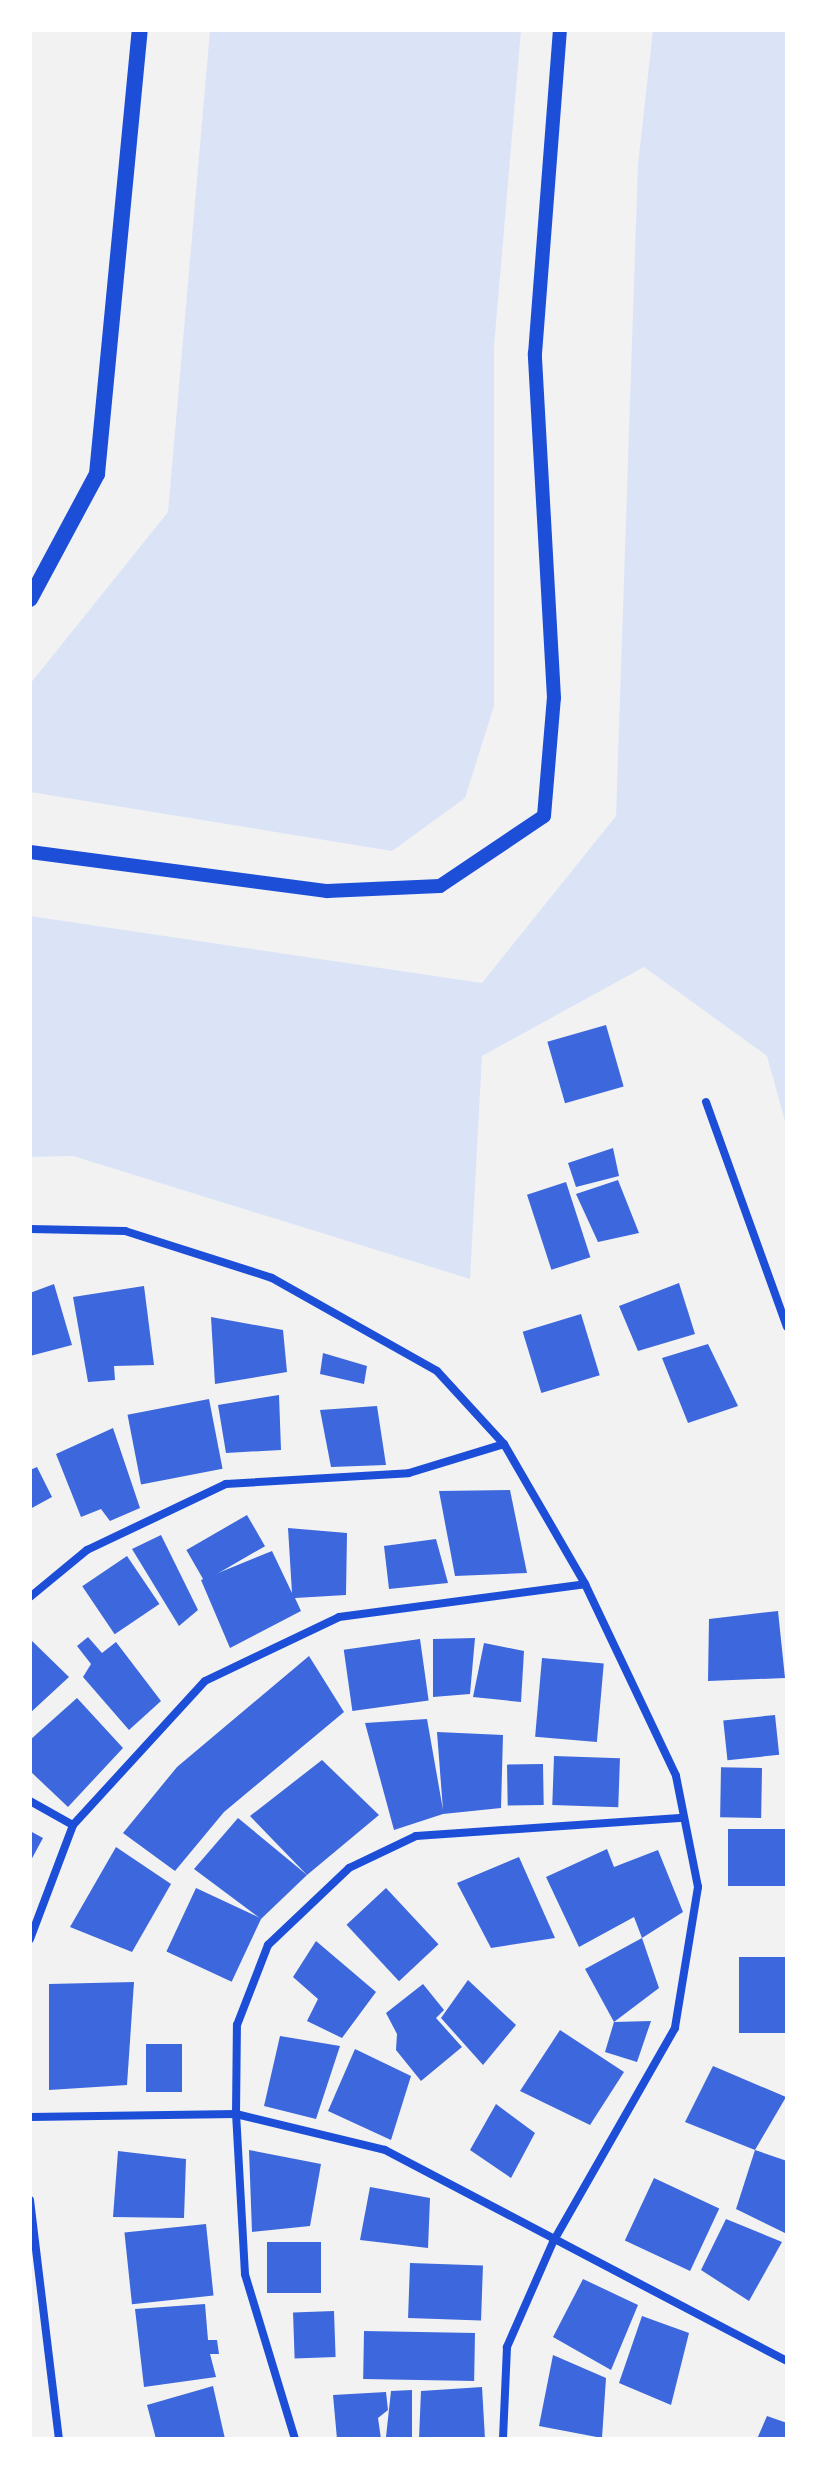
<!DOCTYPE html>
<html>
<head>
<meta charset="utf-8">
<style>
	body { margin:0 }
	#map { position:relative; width:817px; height:2469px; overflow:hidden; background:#f2f2f2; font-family:"Public Sans",sans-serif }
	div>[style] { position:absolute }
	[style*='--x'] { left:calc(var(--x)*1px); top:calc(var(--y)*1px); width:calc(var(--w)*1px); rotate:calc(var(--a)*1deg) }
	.green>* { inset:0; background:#dbe4f7 }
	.building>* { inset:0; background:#3d67dc; transform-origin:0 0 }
	.minor>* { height:8px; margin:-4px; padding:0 4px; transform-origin:4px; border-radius:4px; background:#1d4ed8 }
	.tertiary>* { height:14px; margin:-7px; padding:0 7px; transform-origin:7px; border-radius:7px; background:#1d4ed8 }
	.secondary>* { height:16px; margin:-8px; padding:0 8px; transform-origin:8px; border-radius:8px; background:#1d4ed8 }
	span { translate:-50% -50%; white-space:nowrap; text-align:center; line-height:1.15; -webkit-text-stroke:6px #fff; paint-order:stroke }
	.frame { position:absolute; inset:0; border:32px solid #fff; pointer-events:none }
</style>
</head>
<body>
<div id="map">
	<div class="green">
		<div style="clip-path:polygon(210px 30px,521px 30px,494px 347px,494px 706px,465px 798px,392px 851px,30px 792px,30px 684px,168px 512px)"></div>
		<div style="clip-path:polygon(653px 30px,787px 30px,787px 1128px,767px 1056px,644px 967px,482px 1056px,470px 1279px,73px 1156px,30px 1157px,30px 916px,482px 983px,616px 816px,638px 164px)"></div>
	</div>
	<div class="building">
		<div style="left:606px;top:1025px;width:64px;height:61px;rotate:74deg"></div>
		<div style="clip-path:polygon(613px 1148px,619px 1176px,576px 1187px,568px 1163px)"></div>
		<div style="clip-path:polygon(618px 1180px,639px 1233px,598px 1242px,576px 1194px)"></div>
		<div style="left:566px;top:1182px;width:79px;height:41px;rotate:72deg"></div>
		<div style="clip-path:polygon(679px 1283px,695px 1334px,638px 1351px,619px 1306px)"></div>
		<div style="clip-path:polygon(54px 1284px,72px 1345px,30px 1356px,30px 1293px)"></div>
		<div style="clip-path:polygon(144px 1286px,154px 1365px,114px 1366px,115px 1380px,88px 1382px,73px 1297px)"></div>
		<div style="left:581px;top:1314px;width:64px;height:61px;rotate:73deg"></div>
		<div style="clip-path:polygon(211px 1317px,283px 1330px,287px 1372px,215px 1384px)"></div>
		<div style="clip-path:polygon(708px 1344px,738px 1406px,688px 1423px,662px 1358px)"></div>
		<div style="clip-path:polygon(323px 1353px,367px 1366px,364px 1384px,320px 1374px)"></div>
		<div style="clip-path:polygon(279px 1395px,281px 1450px,226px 1453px,218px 1405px)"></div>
		<div style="left:209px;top:1399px;width:71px;height:83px;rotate:79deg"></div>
		<div style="clip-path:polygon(377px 1406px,386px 1465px,331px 1467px,320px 1410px)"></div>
		<div style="clip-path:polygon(113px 1428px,140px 1508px,110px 1521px,101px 1509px,81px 1517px,56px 1454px)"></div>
		<div style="clip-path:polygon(37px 1467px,52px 1497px,30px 1509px,30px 1470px)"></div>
		<div style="clip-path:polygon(510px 1490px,527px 1573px,455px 1576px,439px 1491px)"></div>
		<div style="left:247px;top:1515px;width:36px;height:70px;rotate:60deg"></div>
		<div style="clip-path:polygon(288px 1528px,347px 1533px,346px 1595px,295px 1598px,301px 1611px,230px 1648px,201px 1580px,272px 1551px,292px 1593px)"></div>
		<div style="clip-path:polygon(161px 1535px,198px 1610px,179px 1626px,132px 1549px)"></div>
		<div style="clip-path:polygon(436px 1539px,448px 1583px,389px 1589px,384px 1546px)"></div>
		<div style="left:127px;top:1556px;width:58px;height:54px;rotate:56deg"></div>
		<div style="clip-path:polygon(778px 1611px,785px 1678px,708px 1681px,709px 1619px)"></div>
		<div style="clip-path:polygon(88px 1637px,102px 1653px,116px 1642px,161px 1701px,129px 1730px,83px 1677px,91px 1664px,77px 1646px)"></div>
		<div style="clip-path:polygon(475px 1638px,470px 1694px,433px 1697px,433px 1639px)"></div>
		<div style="clip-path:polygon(30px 1639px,69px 1677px,30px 1713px)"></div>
		<div style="left:420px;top:1639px;width:62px;height:77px;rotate:82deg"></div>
		<div style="clip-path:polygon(484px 1643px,524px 1651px,521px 1702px,473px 1697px)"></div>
		<div style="clip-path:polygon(309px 1656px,344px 1712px,224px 1812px,175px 1871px,123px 1833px,177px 1767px)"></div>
		<div style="left:542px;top:1658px;width:62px;height:79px;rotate:5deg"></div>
		<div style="clip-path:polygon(77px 1698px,123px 1748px,68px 1807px,30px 1771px,30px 1740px)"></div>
		<div style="left:775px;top:1715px;width:40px;height:52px;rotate:84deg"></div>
		<div style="clip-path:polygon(427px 1719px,443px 1810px,437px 1732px,503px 1735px,501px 1808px,443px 1814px,394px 1830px,365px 1723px)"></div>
		<div style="left:554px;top:1756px;width:66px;height:49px;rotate:2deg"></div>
		<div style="clip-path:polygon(322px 1760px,379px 1815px,307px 1875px,250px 1816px)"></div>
		<div style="left:543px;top:1764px;width:41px;height:36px;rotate:89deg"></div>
		<div style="left:762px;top:1768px;width:50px;height:41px;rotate:91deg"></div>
		<div style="clip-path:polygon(238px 1818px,307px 1875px,261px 1919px,194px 1869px)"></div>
		<div style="left:787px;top:1829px;width:57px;height:59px;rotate:90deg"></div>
		<div style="clip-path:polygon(30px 1831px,43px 1838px,30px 1862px)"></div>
		<div style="clip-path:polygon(116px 1847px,171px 1884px,132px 1952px,70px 1927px)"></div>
		<div style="clip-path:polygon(607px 1849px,614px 1867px,658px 1850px,683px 1912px,642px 1938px,634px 1917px,579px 1947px,546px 1877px)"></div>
		<div style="clip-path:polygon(519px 1857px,555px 1938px,491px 1948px,457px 1883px)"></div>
		<div style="left:196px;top:1888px;width:72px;height:70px;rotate:25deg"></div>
		<div style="left:386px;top:1888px;width:77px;height:54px;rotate:47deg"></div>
		<div style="clip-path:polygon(642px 1938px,659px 1988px,614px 2022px,585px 1969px)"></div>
		<div style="clip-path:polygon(316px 1941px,376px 1992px,342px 2038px,307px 2021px,318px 1999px,293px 1977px)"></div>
		<div style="left:787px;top:1957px;width:76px;height:48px;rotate:90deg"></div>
		<div style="clip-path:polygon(468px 1980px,516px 2025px,483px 2065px,441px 2018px)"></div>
		<div style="clip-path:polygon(134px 1982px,127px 2085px,49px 2090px,49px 1984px)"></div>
		<div style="clip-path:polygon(423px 1984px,444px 2010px,436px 2018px,462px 2047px,421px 2081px,396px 2050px,397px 2034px,386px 2013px)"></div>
		<div style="clip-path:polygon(651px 2021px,637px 2062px,605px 2052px,614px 2022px)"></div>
		<div style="clip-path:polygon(560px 2030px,624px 2072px,590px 2125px,520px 2091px)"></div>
		<div style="clip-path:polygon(280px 2036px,340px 2046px,316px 2119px,264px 2106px)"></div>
		<div style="left:146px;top:2044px;width:36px;height:48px"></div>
		<div style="clip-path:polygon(355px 2049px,411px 2076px,391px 2140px,328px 2111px)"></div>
		<div style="clip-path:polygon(713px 2066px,786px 2097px,755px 2150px,685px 2122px)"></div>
		<div style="clip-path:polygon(496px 2104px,535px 2133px,511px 2178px,470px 2150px)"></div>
		<div style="clip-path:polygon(249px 2150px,321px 2164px,310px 2226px,252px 2232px)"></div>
		<div style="clip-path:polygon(755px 2150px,787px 2161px,787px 2234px,736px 2209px)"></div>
		<div style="clip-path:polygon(118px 2151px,186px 2159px,184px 2218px,113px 2217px)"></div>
		<div style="left:654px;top:2178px;width:72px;height:69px;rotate:25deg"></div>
		<div style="clip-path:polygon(370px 2187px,430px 2198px,428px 2248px,360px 2240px)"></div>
		<div style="clip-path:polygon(726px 2219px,782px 2242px,749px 2301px,701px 2270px)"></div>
		<div style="left:206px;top:2224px;width:72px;height:82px;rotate:84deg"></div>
		<div style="left:267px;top:2242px;width:54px;height:51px"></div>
		<div style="left:410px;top:2263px;width:73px;height:55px;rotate:2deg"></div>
		<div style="clip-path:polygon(583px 2279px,638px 2305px,611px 2370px,553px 2337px)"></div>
		<div style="clip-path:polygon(205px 2304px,208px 2340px,217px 2340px,219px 2354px,210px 2354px,216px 2377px,144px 2387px,135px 2309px)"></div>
		<div style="left:334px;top:2311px;width:46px;height:41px;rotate:88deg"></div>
		<div style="clip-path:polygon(642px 2316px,689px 2333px,671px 2405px,619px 2383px)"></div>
		<div style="left:364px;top:2331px;width:111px;height:48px;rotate:1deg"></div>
		<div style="clip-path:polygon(553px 2355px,606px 2378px,602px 2438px,539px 2426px)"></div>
		<div style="clip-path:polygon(213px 2386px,225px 2439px,156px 2439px,147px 2405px)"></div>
		<div style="clip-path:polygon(482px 2387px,485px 2439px,419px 2439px,421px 2391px)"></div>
		<div style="clip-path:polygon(412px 2390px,412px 2438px,386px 2437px,391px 2391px)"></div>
		<div style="clip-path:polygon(386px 2392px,388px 2410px,378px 2418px,381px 2439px,337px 2439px,333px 2395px)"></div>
		<div style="clip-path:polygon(767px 2416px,787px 2423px,787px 2439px,757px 2439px)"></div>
	</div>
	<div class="minor">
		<div style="--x:706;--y:1102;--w:239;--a:70.2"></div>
		<div style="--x:30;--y:1229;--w:95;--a:1.2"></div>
		<div style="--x:125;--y:1231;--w:154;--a:17.7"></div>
		<div style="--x:272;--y:1278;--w:189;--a:29.4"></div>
		<div style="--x:437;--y:1371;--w:99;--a:47.5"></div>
		<div style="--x:504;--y:1444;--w:162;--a:59.9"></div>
		<div style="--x:585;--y:1584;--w:212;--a:64.6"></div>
		<div style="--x:676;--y:1776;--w:113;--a:78.8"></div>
		<div style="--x:698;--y:1887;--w:143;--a:99.3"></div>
		<div style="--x:675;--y:2028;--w:246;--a:119.7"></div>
		<div style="--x:553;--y:2242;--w:115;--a:113.7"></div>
		<div style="--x:507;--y:2347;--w:92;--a:92.5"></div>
		<div style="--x:30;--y:1597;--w:74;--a:-39.5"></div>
		<div style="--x:87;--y:1550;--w:154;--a:-25.4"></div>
		<div style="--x:226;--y:1484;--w:183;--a:-3.4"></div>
		<div style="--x:409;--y:1473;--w:99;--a:-17"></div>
		<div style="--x:30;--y:1801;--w:49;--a:29.2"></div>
		<div style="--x:30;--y:1939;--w:122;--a:-69.3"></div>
		<div style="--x:73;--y:1825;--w:195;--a:-47.5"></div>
		<div style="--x:205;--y:1681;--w:148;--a:-25.5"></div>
		<div style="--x:339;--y:1617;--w:248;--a:-7.6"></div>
		<div style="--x:30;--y:2117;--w:206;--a:-0.8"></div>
		<div style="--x:236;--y:2114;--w:153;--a:13.6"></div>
		<div style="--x:385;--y:2150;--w:454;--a:27.7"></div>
		<div style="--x:30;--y:2200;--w:241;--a:83.1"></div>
		<div style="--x:295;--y:2439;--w:172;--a:-106.9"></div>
		<div style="--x:245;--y:2274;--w:160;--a:-93.2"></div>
		<div style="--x:236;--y:2114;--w:89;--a:-89.4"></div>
		<div style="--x:237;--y:2025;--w:86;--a:-68.8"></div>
		<div style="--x:268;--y:1945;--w:112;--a:-43.5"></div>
		<div style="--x:349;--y:1868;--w:74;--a:-25.5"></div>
		<div style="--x:416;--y:1836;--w:268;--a:-3.9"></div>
	</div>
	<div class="tertiary">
		<div style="--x:30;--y:852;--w:300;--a:7.5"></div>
		<div style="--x:327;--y:891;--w:113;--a:-2.5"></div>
		<div style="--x:440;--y:886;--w:125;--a:-33.9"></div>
		<div style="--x:544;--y:816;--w:118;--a:-85.2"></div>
		<div style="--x:554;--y:698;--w:345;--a:-93.2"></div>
		<div style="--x:535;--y:354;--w:325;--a:-85.6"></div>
	</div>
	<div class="secondary">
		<div style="--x:30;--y:599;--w:142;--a:-61.8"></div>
		<div style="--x:97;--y:474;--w:446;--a:-84.5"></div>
	</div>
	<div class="frame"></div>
</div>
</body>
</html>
